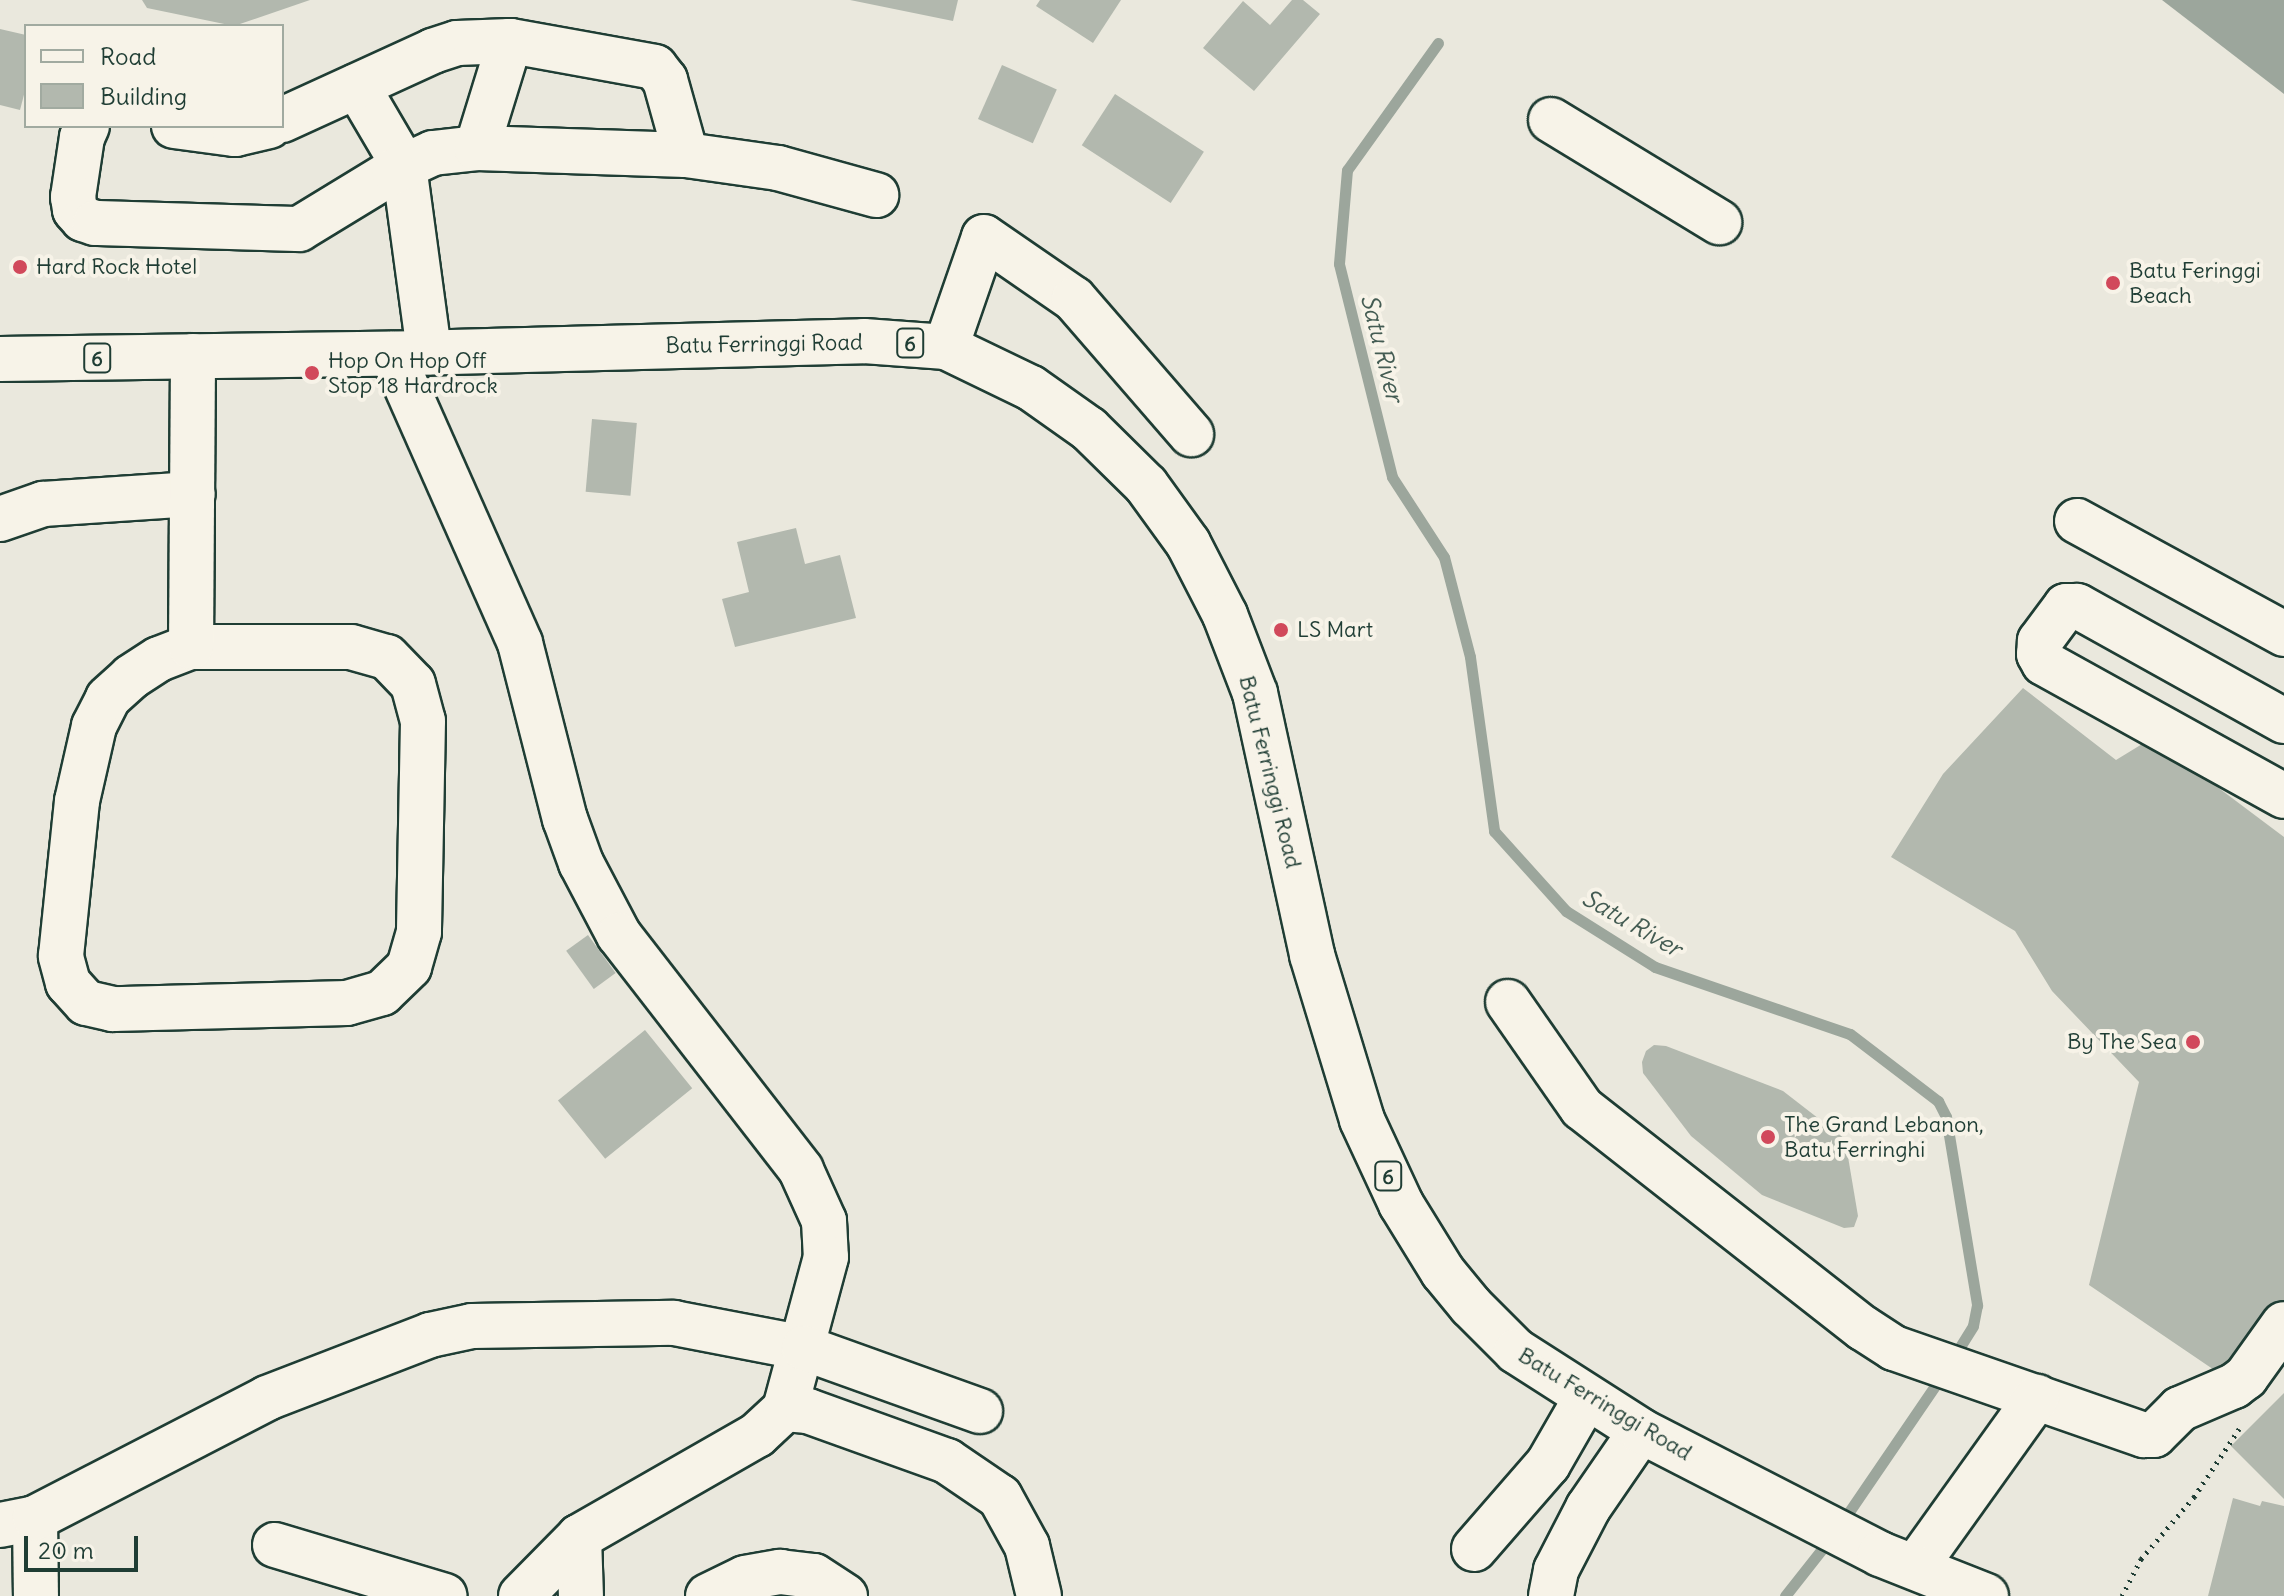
<!DOCTYPE html>
<html>
<head>
<meta charset="utf-8">
<style>
	body { margin:0 }
	#map { position:relative; width:2284px; height:1596px; overflow:hidden; background:#eae8dd; font-family:Delius,sans-serif }
	div>[style] { position:absolute }
	[style*='--x'] { left:calc(var(--x)*1px); top:calc(var(--y)*1px); width:calc(var(--w)*1px); rotate:calc(var(--a)*1deg) }
	.water>* { inset:0; background:#9ca69c }
	.stream>* { height:11px; margin:-5.5px; padding:0 5.5px; transform-origin:5.5px; border-radius:5.5px; background:#9ca69c }
	.building>* { inset:0; background:#b2b8ae; transform-origin:0 0 }
	.path>* { height:5px; margin-top:-2.5px; transform-origin:0; background:repeating-linear-gradient(90deg,#1f3d34 0 2px,transparent 0 8px) }
	.roads { filter:drop-shadow(2px 0 #1f3d34) drop-shadow(-2px 0 #1f3d34) drop-shadow(0 2px #1f3d34) drop-shadow(0 -2px #1f3d34) }
	.minor>* { height:44px; margin:-22px; padding:0 22px; transform-origin:22px; border-radius:22px; background:#f7f3e8 }
	.major>* { height:44px; margin:-22px; padding:0 22px; transform-origin:22px; border-radius:22px; background:#f7f3e8 }
	.dots>* { width:22px; height:22px; translate:-50% -50%; box-sizing:border-box; border:4px solid #f7f3e8; border-radius:50% }
	span { translate:-50% -50%; white-space:nowrap; text-align:center; line-height:1.15; -webkit-text-stroke:8px #f7f3e8; paint-order:stroke }
	.shield-label span { padding:2px 6px; background:#f7f3e8; border:2px solid; border-radius:6px; -webkit-text-stroke-width:0 }
	.shield-label { font-size:20px; color:#1f3d34; font-weight:700 }
	.poi-label { font-size:22px; color:#1f3d34 }
	.left { translate:0 -50%; text-align:left }
	.right { translate:-100% -50%; text-align:right }
	.street-label { font-size:22px; color:#1f3d34 }
	.water-label { font-size:24px; color:#445c53; font-style:italic }
	.legend { position:absolute; left:24px; top:24px; width:260px; height:104px; box-sizing:border-box; background:#f7f3e8; border:2px solid #a1aaa0; margin:0; padding:10px 14px; list-style:none; font-size:24px; color:#1f3d34 }
	.legend li { display:flex; align-items:center; gap:16px; height:40px }
	.legend b { width:40px; border:2px solid #a1aaa0 }
	.scale { position:absolute; left:24px; top:1536px; width:114px; height:36px; box-sizing:border-box; border:4px solid #1f3d34; border-top:0; padding-left:10px; font-size:24px; line-height:28px; white-space:nowrap; color:#1f3d34; -webkit-text-stroke:6px #f7f3e8; paint-order:stroke }
</style>
</head>
<body>
<div id="map">
	<div class="water">
		<div style="clip-path:polygon(2162px 0,2284px 0,2284px 94px)"></div>
	</div>
	<div class="stream">
		<div style="--x:1438;--y:43;--w:156;--a:125.6"></div>
		<div style="--x:1347;--y:170;--w:94;--a:94.9"></div>
		<div style="--x:1339;--y:264;--w:219;--a:76"></div>
		<div style="--x:1392;--y:477;--w:95;--a:57"></div>
		<div style="--x:1444;--y:557;--w:103;--a:75.4"></div>
		<div style="--x:1470;--y:657;--w:176;--a:82.1"></div>
		<div style="--x:1494;--y:831;--w:108;--a:48"></div>
		<div style="--x:1566;--y:911;--w:105;--a:32.2"></div>
		<div style="--x:1655;--y:967;--w:206;--a:19"></div>
		<div style="--x:1850;--y:1034;--w:111;--a:37.3"></div>
		<div style="--x:1938;--y:1101;--w:18;--a:63"></div>
		<div style="--x:1946;--y:1117;--w:191;--a:80.6"></div>
		<div style="--x:1977;--y:1305;--w:21;--a:101"></div>
		<div style="--x:1973;--y:1326;--w:39;--a:122"></div>
		<div style="--x:1840;--y:1525;--w:183;--a:-55.7"></div>
		<div style="--x:1785;--y:1596;--w:73;--a:-51.7"></div>
	</div>
	<div class="building">
		<div style="clip-path:polygon(142px 0,310px 0,234px 26px,147px 8px)"></div>
		<div style="clip-path:polygon(850px 0,958px 0,953px 21px)"></div>
		<div style="clip-path:polygon(1040px 0,1121px 0,1093px 43px,1036px 6px)"></div>
		<div style="clip-path:polygon(1292px 0,1303px 0,1320px 14px,1254px 91px,1203px 48px,1243px 1px,1270px 25px)"></div>
		<div style="clip-path:polygon(0 29px,26px 35px,26px 87px,20px 110px,0 105px)"></div>
		<div style="left:1002px;top:65px;width:60px;height:59px;rotate:24deg"></div>
		<div style="left:1115px;top:94px;width:106px;height:61px;rotate:33deg"></div>
		<div style="left:592px;top:419px;width:45px;height:73px;rotate:5deg"></div>
		<div style="clip-path:polygon(796px 528px,805px 564px,840px 555px,856px 618px,735px 647px,722px 599px,749px 592px,737px 542px)"></div>
		<div style="clip-path:polygon(2023px 688px,2116px 760px,2152px 738px,2284px 837px,2284px 1308px,2226px 1378px,2089px 1285px,2139px 1082px,2052px 991px,2015px 931px,1891px 857px,1943px 774px)"></div>
		<div style="left:588px;top:935px;width:47px;height:27px;rotate:54deg"></div>
		<div style="left:645px;top:1030px;width:75px;height:112px;rotate:51deg"></div>
		<div style="clip-path:polygon(1654px 1045px,1666px 1046px,1783px 1091px,1845px 1139px,1858px 1216px,1854px 1227px,1844px 1228px,1762px 1195px,1691px 1136px,1643px 1073px,1642px 1062px,1646px 1051px)"></div>
		<div style="clip-path:polygon(2284px 1393px,2284px 1499px,2231px 1446px)"></div>
		<div style="clip-path:polygon(2233px 1498px,2260px 1506px,2262px 1501px,2284px 1506px,2284px 1596px,2208px 1596px)"></div>
	</div>
	<div class="path">
		<div style="--x:2122;--y:1596;--w:42;--a:-62.8"></div>
		<div style="--x:2141;--y:1559;--w:82;--a:-49.5"></div>
		<div style="--x:2194;--y:1497;--w:82;--a:-56.5"></div>
	</div>
	<div class="roads">
		<div class="minor">
			<div style="--x:357;--y:86;--w:93;--a:59.6"></div>
			<div style="--x:404;--y:166;--w:188;--a:82.3"></div>
			<div style="--x:1551;--y:120;--w:197;--a:31.3"></div>
			<div style="--x:87;--y:126;--w:12;--a:114"></div>
			<div style="--x:82;--y:137;--w:61;--a:98.5"></div>
			<div style="--x:73;--y:197;--w:13;--a:81"></div>
			<div style="--x:75;--y:210;--w:12;--a:48"></div>
			<div style="--x:83;--y:219;--w:13;--a:18"></div>
			<div style="--x:95;--y:223;--w:204;--a:1.7"></div>
			<div style="--x:299;--y:229;--w:111;--a:-31.4"></div>
			<div style="--x:394;--y:171;--w:43;--a:-24.8"></div>
			<div style="--x:433;--y:153;--w:44;--a:-6.5"></div>
			<div style="--x:477;--y:148;--w:209;--a:1.9"></div>
			<div style="--x:686;--y:155;--w:78;--a:-105.6"></div>
			<div style="--x:665;--y:80;--w:16;--a:-128"></div>
			<div style="--x:655;--y:67;--w:147;--a:-169.8"></div>
			<div style="--x:510;--y:41;--w:53;--a:177.8"></div>
			<div style="--x:457;--y:43;--w:25;--a:162"></div>
			<div style="--x:433;--y:51;--w:166;--a:155.4"></div>
			<div style="--x:174;--y:126;--w:62;--a:7.5"></div>
			<div style="--x:235;--y:134;--w:35;--a:-13"></div>
			<div style="--x:477;--y:148;--w:112;--a:-72.9"></div>
			<div style="--x:686;--y:155;--w:93;--a:8"></div>
			<div style="--x:778;--y:168;--w:102;--a:15.4"></div>
			<div style="--x:946;--y:347;--w:116;--a:-70.9"></div>
			<div style="--x:984;--y:237;--w:109;--a:34.6"></div>
			<div style="--x:1074;--y:299;--w:179;--a:49.1"></div>
			<div style="--x:392;--y:354;--w:316;--a:66.1"></div>
			<div style="--x:520;--y:643;--w:182;--a:75.7"></div>
			<div style="--x:565;--y:819;--w:47;--a:70"></div>
			<div style="--x:581;--y:863;--w:81;--a:62.2"></div>
			<div style="--x:619;--y:935;--w:297;--a:52.2"></div>
			<div style="--x:801;--y:1170;--w:56;--a:65.7"></div>
			<div style="--x:824;--y:1221;--w:36;--a:87"></div>
			<div style="--x:826;--y:1257;--w:157;--a:105.1"></div>
			<div style="--x:785;--y:1409;--w:38;--a:137"></div>
			<div style="--x:757;--y:1435;--w:205;--a:150.2"></div>
			<div style="--x:579;--y:1537;--w:59;--a:88.1"></div>
			<div style="--x:0;--y:519;--w:46;--a:-19.2"></div>
			<div style="--x:43;--y:504;--w:150;--a:-3.8"></div>
			<div style="--x:2077;--y:521;--w:236;--a:28.6"></div>
			<div style="--x:191;--y:647;--w:160;--a:0"></div>
			<div style="--x:351;--y:647;--w:37;--a:16"></div>
			<div style="--x:387;--y:657;--w:37;--a:46"></div>
			<div style="--x:413;--y:684;--w:38;--a:75"></div>
			<div style="--x:423;--y:721;--w:211;--a:91.1"></div>
			<div style="--x:419;--y:932;--w:36;--a:106"></div>
			<div style="--x:409;--y:967;--w:37;--a:136"></div>
			<div style="--x:382;--y:993;--w:36;--a:164"></div>
			<div style="--x:347;--y:1003;--w:234;--a:178.5"></div>
			<div style="--x:113;--y:1009;--w:28;--a:-167"></div>
			<div style="--x:86;--y:1003;--w:27;--a:-132"></div>
			<div style="--x:68;--y:983;--w:28;--a:-105"></div>
			<div style="--x:61;--y:956;--w:156;--a:-84.1"></div>
			<div style="--x:77;--y:801;--w:77;--a:-77.2"></div>
			<div style="--x:94;--y:726;--w:31;--a:-63"></div>
			<div style="--x:108;--y:698;--w:31;--a:-42"></div>
			<div style="--x:131;--y:677;--w:33;--a:-33"></div>
			<div style="--x:159;--y:659;--w:34;--a:-21"></div>
			<div style="--x:191;--y:647;--w:291;--a:-89.6"></div>
			<div style="--x:2284;--y:721;--w:237;--a:-150.9"></div>
			<div style="--x:2077;--y:606;--w:11;--a:180"></div>
			<div style="--x:2066;--y:606;--w:44;--a:126.6"></div>
			<div style="--x:2040;--y:641;--w:13;--a:94"></div>
			<div style="--x:2039;--y:654;--w:10;--a:61"></div>
			<div style="--x:2044;--y:663;--w:274;--a:29"></div>
			<div style="--x:1508;--y:1002;--w:129;--a:55.1"></div>
			<div style="--x:1582;--y:1108;--w:357;--a:38.1"></div>
			<div style="--x:1863;--y:1328;--w:37;--a:33"></div>
			<div style="--x:1894;--y:1348;--w:265;--a:19.2"></div>
			<div style="--x:2144;--y:1435;--w:10;--a:0"></div>
			<div style="--x:2154;--y:1435;--w:37;--a:-45"></div>
			<div style="--x:2180;--y:1409;--w:59;--a:-23.1"></div>
			<div style="--x:2234;--y:1386;--w:15;--a:-37"></div>
			<div style="--x:2246;--y:1377;--w:65;--a:-54.4"></div>
			<div style="--x:785;--y:1409;--w:23;--a:5"></div>
			<div style="--x:808;--y:1411;--w:148;--a:19.8"></div>
			<div style="--x:947;--y:1461;--w:64;--a:34.2"></div>
			<div style="--x:1000;--y:1497;--w:56;--a:61.1"></div>
			<div style="--x:1027;--y:1546;--w:51;--a:76.5"></div>
			<div style="--x:35;--y:1518;--w:78;--a:89.3"></div>
			<div style="--x:0;--y:1525;--w:36;--a:-11"></div>
			<div style="--x:35;--y:1518;--w:261;--a:-27.3"></div>
			<div style="--x:267;--y:1398;--w:175;--a:-21.1"></div>
			<div style="--x:430;--y:1335;--w:43;--a:-12.1"></div>
			<div style="--x:472;--y:1326;--w:202;--a:-0.9"></div>
			<div style="--x:674;--y:1323;--w:132;--a:10.9"></div>
			<div style="--x:804;--y:1348;--w:187;--a:19.7"></div>
			<div style="--x:275;--y:1545;--w:177;--a:16.7"></div>
			<div style="--x:1474;--y:1549;--w:113;--a:-49"></div>
			<div style="--x:1548;--y:1464;--w:76;--a:-60.1"></div>
			<div style="--x:1916;--y:1566;--w:208;--a:-54.4"></div>
			<div style="--x:521;--y:1596;--w:83;--a:-45.5"></div>
			<div style="--x:708;--y:1596;--w:41;--a:-25.9"></div>
			<div style="--x:745;--y:1578;--w:36;--a:-10"></div>
			<div style="--x:780;--y:1572;--w:34;--a:7"></div>
			<div style="--x:814;--y:1576;--w:37;--a:33"></div>
			<div style="--x:1551;--y:1596;--w:26;--a:-79"></div>
			<div style="--x:1556;--y:1570;--w:70;--a:-62.7"></div>
			<div style="--x:1588;--y:1508;--w:93;--a:-55.5"></div>
		</div>
		<div class="major">
			<div style="--x:0;--y:359;--w:413;--a:-0.8"></div>
			<div style="--x:413;--y:353;--w:451;--a:-1.5"></div>
			<div style="--x:864;--y:341;--w:82;--a:4.2"></div>
			<div style="--x:946;--y:347;--w:94;--a:25.8"></div>
			<div style="--x:1031;--y:388;--w:71;--a:35.3"></div>
			<div style="--x:1089;--y:429;--w:80;--a:44.5"></div>
			<div style="--x:1146;--y:485;--w:72;--a:54.1"></div>
			<div style="--x:1188;--y:543;--w:81;--a:62.8"></div>
			<div style="--x:1225;--y:615;--w:84;--a:69"></div>
			<div style="--x:1255;--y:693;--w:268;--a:77.7"></div>
			<div style="--x:1312;--y:955;--w:172;--a:73.1"></div>
			<div style="--x:1362;--y:1120;--w:93;--a:65.1"></div>
			<div style="--x:1401;--y:1204;--w:80;--a:58.3"></div>
			<div style="--x:1443;--y:1272;--w:44;--a:50.5"></div>
			<div style="--x:1471;--y:1306;--w:64;--a:45"></div>
			<div style="--x:1516;--y:1351;--w:148;--a:32.6"></div>
			<div style="--x:1641;--y:1431;--w:269;--a:27.2"></div>
			<div style="--x:1880;--y:1554;--w:114;--a:21.6"></div>
		</div>
	</div>
	<div class="dots">
		<div style="left:20px;top:267px;background:#d1495b"></div>
		<div style="left:2113px;top:283px;background:#d1495b"></div>
		<div style="left:312px;top:373px;background:#d1495b"></div>
		<div style="left:1281px;top:630px;background:#d1495b"></div>
		<div style="left:2193px;top:1042px;background:#d1495b"></div>
		<div style="left:1768px;top:1137px;background:#d1495b"></div>
	</div>
	<div class="shield-label">
		<span style="left:910px;top:343px">6</span>
		<span style="left:97px;top:358px">6</span>
		<span style="left:1388px;top:1176px">6</span>
	</div>
	<div class="poi-label">
		<span class="left" style="left:36px;top:267px">Hard Rock Hotel</span>
		<span class="left" style="left:2129px;top:283px">Batu Feringgi<br>Beach</span>
		<span class="left" style="left:328px;top:373px">Hop On Hop Off<br>Stop 18 Hardrock</span>
		<span class="left" style="left:1297px;top:630px">LS Mart</span>
		<span class="right" style="left:2177px;top:1042px">By The Sea</span>
		<span class="left" style="left:1784px;top:1137px">The Grand Lebanon,<br>Batu Ferringhi</span>
	</div>
	<div class="street-label">
		<span style="left:764px;top:344px;rotate:-1deg">Batu Ferringgi Road</span>
		<span style="left:1270px;top:772px;rotate:76deg">Batu Ferringgi Road</span>
		<span style="left:1605px;top:1404px;rotate:31deg">Batu Ferringgi Road</span>
	</div>
	<div class="water-label">
		<span style="left:1382px;top:348px;rotate:76deg">Satu River</span>
		<span style="left:1632px;top:923px;rotate:30deg">Satu River</span>
	</div>
	<ul class="legend">
	<li><b style="height:10px;background:#f7f3e8"></b>Road</li>
	<li><b style="height:22px;background:#b2b8ae"></b>Building</li>
	</ul>
	<div class="scale">20 m</div>
</div>
</body>
</html>
